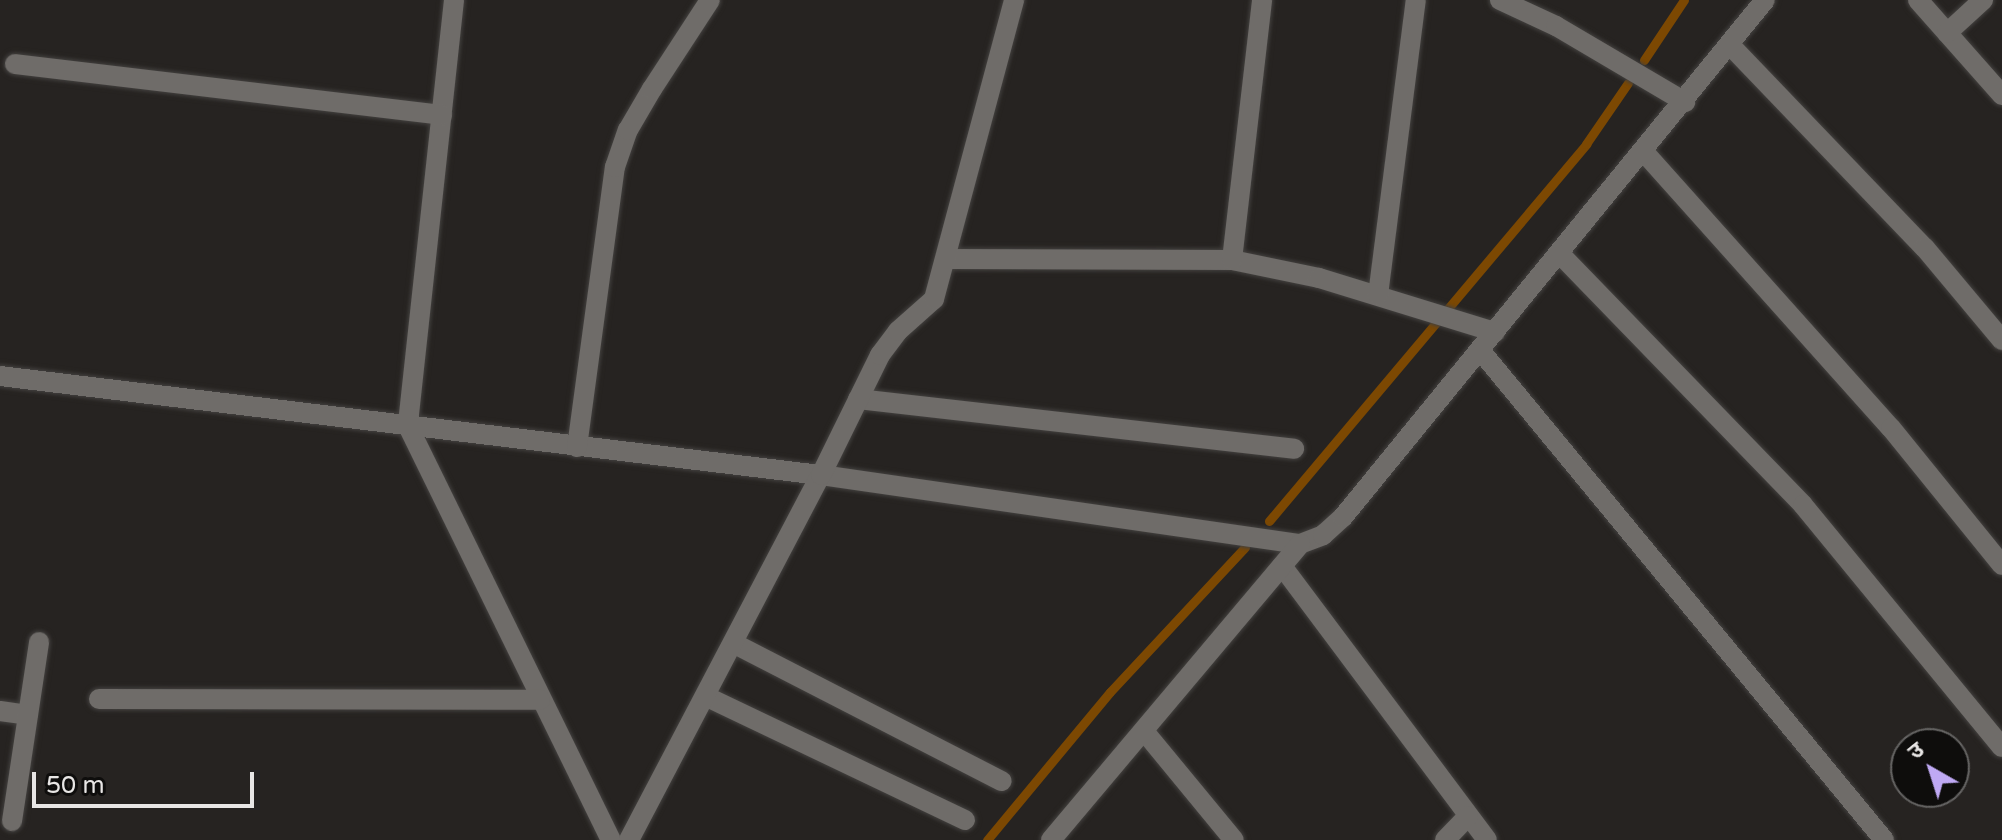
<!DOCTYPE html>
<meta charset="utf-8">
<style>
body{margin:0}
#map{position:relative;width:2002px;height:840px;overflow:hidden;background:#262321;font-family:"Varela Round","Noto Sans Devanagari",sans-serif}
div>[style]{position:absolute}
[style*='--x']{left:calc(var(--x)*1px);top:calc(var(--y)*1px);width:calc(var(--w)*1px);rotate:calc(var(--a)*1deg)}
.stream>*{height:9px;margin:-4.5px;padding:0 4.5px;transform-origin:4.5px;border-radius:4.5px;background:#7c4802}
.roads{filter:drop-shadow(0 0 2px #43413f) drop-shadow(0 0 2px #43413f)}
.street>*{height:20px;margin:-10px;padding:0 10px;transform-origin:10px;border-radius:10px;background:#6f6c69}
span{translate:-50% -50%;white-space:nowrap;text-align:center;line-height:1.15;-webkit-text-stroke:8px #0e0d0c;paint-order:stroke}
.north{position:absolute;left:1890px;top:728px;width:80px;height:80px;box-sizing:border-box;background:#0e0d0c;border:2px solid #656463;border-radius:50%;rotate:321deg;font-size:22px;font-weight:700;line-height:32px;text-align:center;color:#e8e6e5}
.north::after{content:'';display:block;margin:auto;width:28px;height:36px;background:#bfa9f4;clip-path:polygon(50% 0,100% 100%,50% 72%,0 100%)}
.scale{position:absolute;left:32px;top:772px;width:222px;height:36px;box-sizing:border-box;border:4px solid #e8e6e5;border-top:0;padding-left:10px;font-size:24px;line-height:28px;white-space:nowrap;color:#e8e6e5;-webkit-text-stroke:6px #0e0d0c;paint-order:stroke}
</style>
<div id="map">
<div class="stream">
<div style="--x:1644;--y:60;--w:72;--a:-56.3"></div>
<div style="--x:1269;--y:521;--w:493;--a:-49.9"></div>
<div style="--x:1586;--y:144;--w:74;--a:-55.5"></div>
<div style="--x:987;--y:840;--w:192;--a:-50.3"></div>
<div style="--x:1110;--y:692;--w:198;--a:-47"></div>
</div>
<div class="roads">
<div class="street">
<div style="--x:454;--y:0;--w:428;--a:96.2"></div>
<div style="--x:408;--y:426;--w:461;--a:63.9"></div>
<div style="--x:1500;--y:0;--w:62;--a:24.9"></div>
<div style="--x:1556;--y:26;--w:150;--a:30.5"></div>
<div style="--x:1918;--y:0;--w:127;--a:48.5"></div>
<div style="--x:1947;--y:33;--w:49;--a:-42.5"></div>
<div style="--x:1730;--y:45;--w:281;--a:46.2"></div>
<div style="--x:1925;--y:248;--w:120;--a:50.1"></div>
<div style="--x:15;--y:64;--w:430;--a:6.8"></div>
<div style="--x:1644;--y:152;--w:370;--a:48.2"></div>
<div style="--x:1891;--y:428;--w:176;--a:51"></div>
<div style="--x:1560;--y:254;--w:349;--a:45.9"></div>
<div style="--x:1803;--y:505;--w:313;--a:50.6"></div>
<div style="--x:947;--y:259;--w:285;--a:0.2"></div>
<div style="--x:1232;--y:260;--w:89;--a:11.7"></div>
<div style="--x:1319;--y:278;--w:184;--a:17.1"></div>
<div style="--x:1232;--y:260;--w:262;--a:-83.4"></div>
<div style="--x:1378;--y:295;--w:297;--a:-82.7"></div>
<div style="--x:1480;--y:350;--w:635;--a:50.49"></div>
<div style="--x:0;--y:376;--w:827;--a:6.88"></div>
<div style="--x:821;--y:475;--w:484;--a:8.2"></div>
<div style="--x:1300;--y:544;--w:25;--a:-21"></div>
<div style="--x:1323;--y:535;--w:27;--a:-42"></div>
<div style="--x:1343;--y:517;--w:667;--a:-50.78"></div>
<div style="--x:858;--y:399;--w:439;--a:6.5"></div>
<div style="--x:577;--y:447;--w:283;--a:-82.3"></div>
<div style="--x:615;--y:167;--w:39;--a:-71"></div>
<div style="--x:628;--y:130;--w:48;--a:-59.7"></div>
<div style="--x:652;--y:89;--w:106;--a:-56.9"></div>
<div style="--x:1282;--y:566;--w:342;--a:53.2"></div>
<div style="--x:733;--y:643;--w:302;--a:27.2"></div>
<div style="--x:705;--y:696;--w:288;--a:25.5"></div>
<div style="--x:99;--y:699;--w:441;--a:0.1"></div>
<div style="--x:0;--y:711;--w:28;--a:8"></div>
<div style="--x:1144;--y:731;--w:141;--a:50.5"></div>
<div style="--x:12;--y:821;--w:181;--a:-81.4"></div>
<div style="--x:629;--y:840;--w:412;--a:-62.3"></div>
<div style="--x:821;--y:475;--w:134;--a:-63.8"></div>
<div style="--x:880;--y:355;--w:30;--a:-53"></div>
<div style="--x:898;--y:331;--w:48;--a:-41.6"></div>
<div style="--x:934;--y:299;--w:310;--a:-75"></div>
<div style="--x:1051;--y:840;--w:387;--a:-49.9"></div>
<div style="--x:1445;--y:840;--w:33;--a:-46"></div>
</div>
</div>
<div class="north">उ</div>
<div class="scale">50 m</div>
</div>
